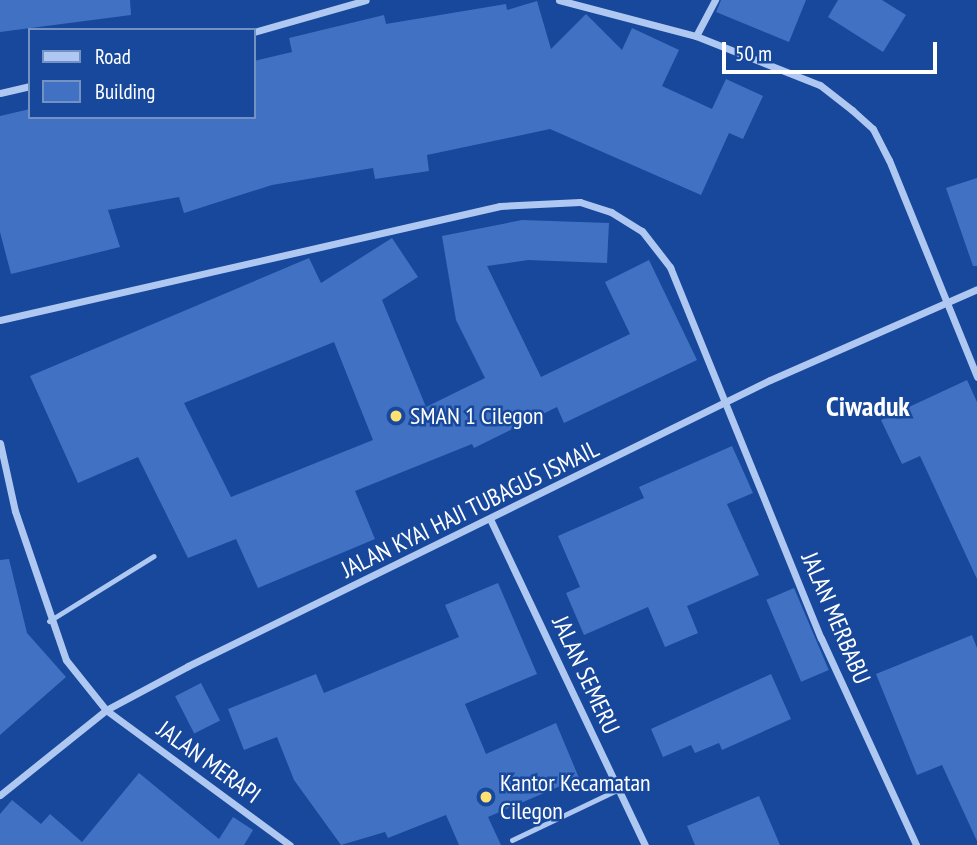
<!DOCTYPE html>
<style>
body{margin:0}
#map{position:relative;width:977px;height:845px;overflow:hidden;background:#18489c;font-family:"PT Sans Narrow",sans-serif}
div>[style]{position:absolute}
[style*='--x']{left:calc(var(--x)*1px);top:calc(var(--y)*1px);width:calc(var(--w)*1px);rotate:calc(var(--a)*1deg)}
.building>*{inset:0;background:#4171c2;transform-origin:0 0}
.service>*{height:5px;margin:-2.5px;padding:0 2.5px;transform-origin:2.5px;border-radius:2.5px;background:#afc8f2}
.minor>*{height:7px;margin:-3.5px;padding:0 3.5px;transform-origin:3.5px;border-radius:3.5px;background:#afc8f2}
.dots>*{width:19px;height:19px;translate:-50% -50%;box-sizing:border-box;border:4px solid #18489c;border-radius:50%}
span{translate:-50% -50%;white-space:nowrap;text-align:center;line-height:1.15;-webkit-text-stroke:5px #18489c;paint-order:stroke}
.poi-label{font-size:24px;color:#fff}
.left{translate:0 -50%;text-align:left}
.street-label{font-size:24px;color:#fff}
.quarter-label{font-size:28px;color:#fff;font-weight:700}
.legend{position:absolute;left:28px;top:28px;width:228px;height:91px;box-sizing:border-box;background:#18489c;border:2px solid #7491c4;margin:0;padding:9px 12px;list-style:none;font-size:21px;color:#fff}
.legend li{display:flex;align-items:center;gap:14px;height:35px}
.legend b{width:35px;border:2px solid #7491c4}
.scale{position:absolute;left:722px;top:42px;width:215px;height:32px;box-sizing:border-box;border:4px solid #fff;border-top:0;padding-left:9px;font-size:21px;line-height:24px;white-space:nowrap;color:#fff;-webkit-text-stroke:5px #18489c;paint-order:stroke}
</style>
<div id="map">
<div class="building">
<div style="clip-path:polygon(0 0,130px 0,131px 15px,0 32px)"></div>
<div style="clip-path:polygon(721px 0,806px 0,789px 42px,716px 12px)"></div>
<div style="clip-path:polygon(838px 0,882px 0,906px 15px,883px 52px,828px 17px)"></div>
<div style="clip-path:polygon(537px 1px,551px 49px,586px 14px,622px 50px,632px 28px,679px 50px,662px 86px,712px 109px,726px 79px,763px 96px,743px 139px,729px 133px,701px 195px,550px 129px,427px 155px,429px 171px,375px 179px,373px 168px,272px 185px,184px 213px,179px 197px,108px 210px,120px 247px,11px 274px,0 232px,0 116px,30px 109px,30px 117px,254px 117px,254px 61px,292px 52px,289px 38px,384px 15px,386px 24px,506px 4px,507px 10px)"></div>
<div style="clip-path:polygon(977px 178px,977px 266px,973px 266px,946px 188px)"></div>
<div style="clip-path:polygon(evenodd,522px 220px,609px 223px,607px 263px,528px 260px,487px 266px,541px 377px,630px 334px,605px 282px,649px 260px,697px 360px,564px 423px,557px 407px,474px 448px,472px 444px,355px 491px,375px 539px,258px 588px,236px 539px,188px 558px,138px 457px,78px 483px,30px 376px,309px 258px,321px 283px,392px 238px,418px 277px,382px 300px,426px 407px,485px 378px,456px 320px,442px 236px,522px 220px,334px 342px,373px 440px,231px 497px,184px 403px,334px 342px)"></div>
<div style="clip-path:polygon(967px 380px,977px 402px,977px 579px,920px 456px,902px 464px,881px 420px)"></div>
<div style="clip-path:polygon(732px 446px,753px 493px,727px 504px,759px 575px,687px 606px,698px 633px,665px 647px,648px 607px,584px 635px,566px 593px,580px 587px,558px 536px,644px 498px,639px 487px)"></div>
<div style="clip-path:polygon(9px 559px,27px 633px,66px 677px,0 735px,0 560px)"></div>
<div style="clip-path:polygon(498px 583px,537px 674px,465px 704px,486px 754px,556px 723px,579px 778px,488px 817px,501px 845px,459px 845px,446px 815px,388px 838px,385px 832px,341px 845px,294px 780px,277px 737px,244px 750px,228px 709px,316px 674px,324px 693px,459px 637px,445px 605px)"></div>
<div style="left:794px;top:588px;width:89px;height:30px;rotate:67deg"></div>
<div style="clip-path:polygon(972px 635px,977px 648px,977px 841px,942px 765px,917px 775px,876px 674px)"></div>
<div style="clip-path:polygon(771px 674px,791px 719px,722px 750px,719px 743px,695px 753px,691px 745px,663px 757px,651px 729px)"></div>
<div style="left:201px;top:683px;width:42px;height:29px;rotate:63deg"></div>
<div style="clip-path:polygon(139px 773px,219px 839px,233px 817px,253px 830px,244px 845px,0 845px,0 814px,12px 800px,41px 824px,50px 814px,82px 842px)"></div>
<div style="clip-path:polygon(759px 796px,780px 845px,695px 845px,687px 826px)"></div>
</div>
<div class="service">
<div style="--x:49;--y:621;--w:123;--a:-31.8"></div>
<div style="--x:512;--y:840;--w:119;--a:-25.5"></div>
</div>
<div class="minor">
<div style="--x:559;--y:0;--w:142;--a:14.7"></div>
<div style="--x:696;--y:36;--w:133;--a:21.6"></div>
<div style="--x:820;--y:85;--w:41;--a:38"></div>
<div style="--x:852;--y:110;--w:28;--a:42"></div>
<div style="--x:873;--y:129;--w:35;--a:63"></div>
<div style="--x:889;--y:160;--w:234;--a:67.9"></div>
<div style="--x:254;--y:32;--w:116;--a:-15.9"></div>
<div style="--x:696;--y:36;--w:41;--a:-62.2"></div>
<div style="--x:0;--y:93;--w:31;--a:-13"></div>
<div style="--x:0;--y:320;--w:513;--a:-12.84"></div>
<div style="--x:500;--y:206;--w:80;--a:-2.9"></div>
<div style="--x:580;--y:202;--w:33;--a:18"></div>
<div style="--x:611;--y:212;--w:36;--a:32"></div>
<div style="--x:642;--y:231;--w:46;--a:52.1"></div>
<div style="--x:670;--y:267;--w:401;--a:67.9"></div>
<div style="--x:821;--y:638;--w:228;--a:65.3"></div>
<div style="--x:0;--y:443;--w:70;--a:77.6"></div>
<div style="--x:15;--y:511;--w:157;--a:71.1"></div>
<div style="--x:66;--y:660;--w:64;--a:51.3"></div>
<div style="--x:106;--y:710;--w:228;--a:36.3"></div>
<div style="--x:491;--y:521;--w:359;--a:64.6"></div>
<div style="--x:0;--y:795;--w:136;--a:-38.7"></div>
<div style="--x:106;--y:710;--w:93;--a:-28.2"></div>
<div style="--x:188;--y:666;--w:648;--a:-26.17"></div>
<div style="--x:770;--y:380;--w:226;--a:-23.7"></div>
</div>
<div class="dots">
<div style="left:396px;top:416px;background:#ffe070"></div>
<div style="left:486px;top:797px;background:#ffe070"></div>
</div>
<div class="poi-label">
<span class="left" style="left:410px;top:416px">SMAN 1 Cilegon</span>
<span class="left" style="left:500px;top:797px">Kantor Kecamatan<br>Cilegon</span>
</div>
<div class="street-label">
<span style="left:470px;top:509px;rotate:-26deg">JALAN KYAI HAJI TUBAGUS ISMAIL</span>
<span style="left:836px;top:618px;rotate:67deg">JALAN MERBABU</span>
<span style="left:586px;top:675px;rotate:65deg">JALAN SEMERU</span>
<span style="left:209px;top:762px;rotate:36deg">JALAN MERAPI</span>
</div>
<div class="quarter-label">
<span style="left:868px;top:406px">Ciwaduk</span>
</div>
<ul class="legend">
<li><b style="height:9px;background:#afc8f2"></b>Road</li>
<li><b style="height:19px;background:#4171c2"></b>Building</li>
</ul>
<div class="scale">50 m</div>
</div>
